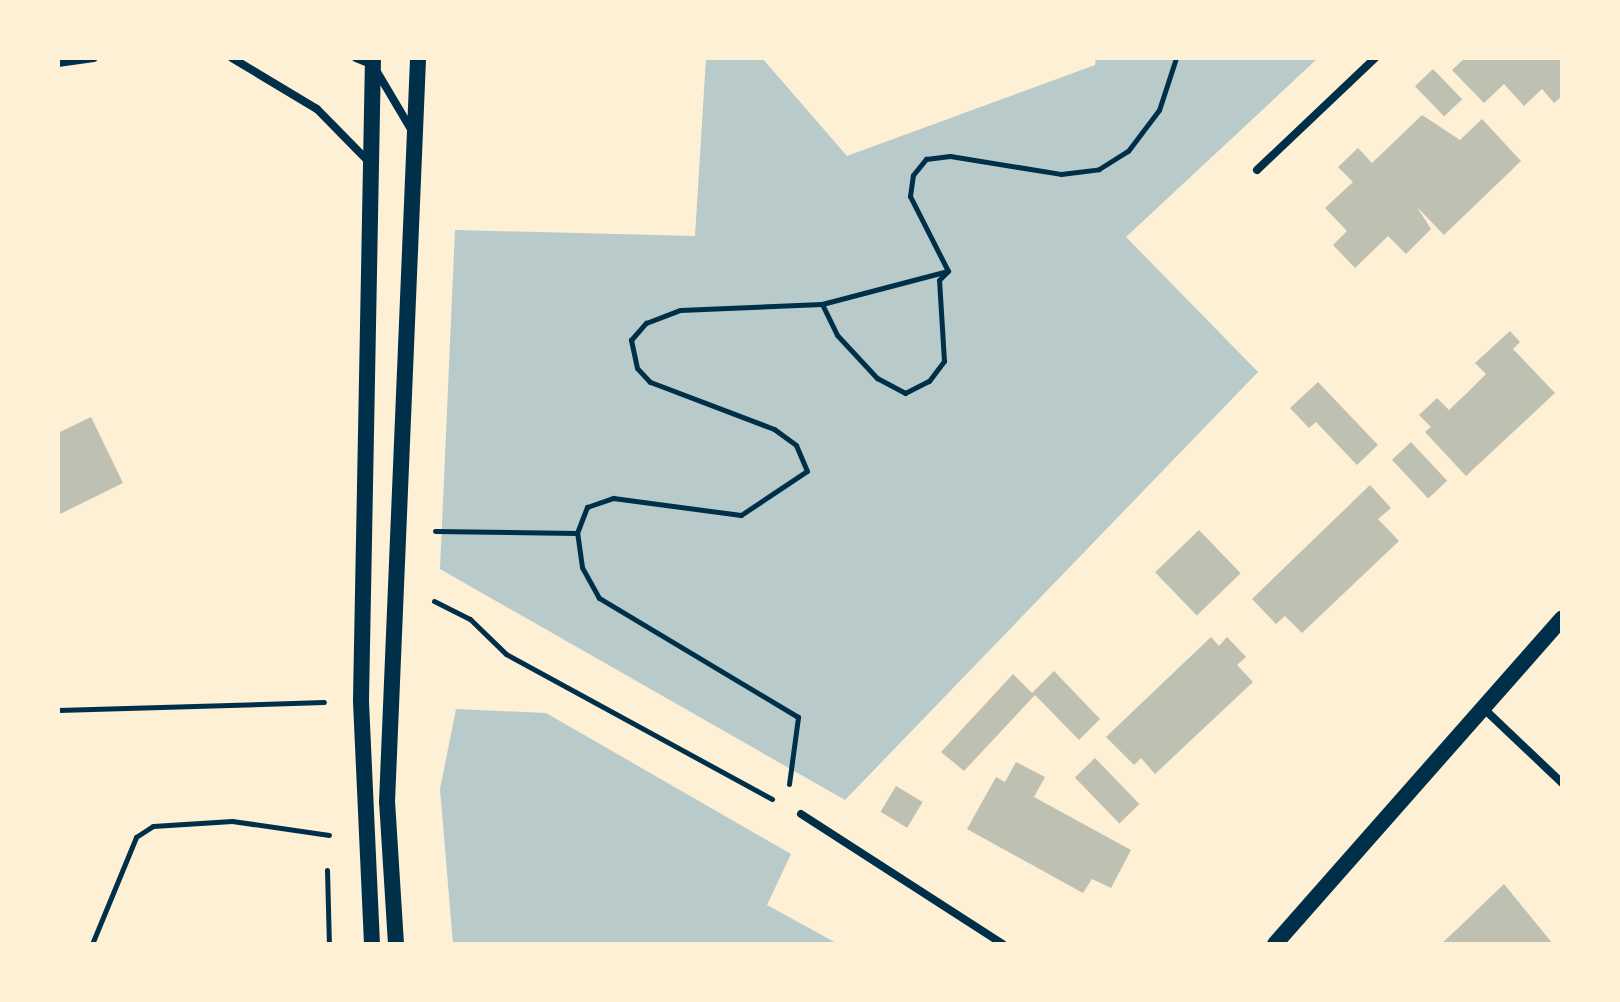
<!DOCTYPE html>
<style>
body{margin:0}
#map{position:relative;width:1620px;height:1002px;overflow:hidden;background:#fdf0d5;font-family:"DM Sans",sans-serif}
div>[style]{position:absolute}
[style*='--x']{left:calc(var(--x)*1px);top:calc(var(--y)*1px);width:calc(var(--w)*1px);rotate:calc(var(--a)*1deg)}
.green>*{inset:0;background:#b9caca}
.building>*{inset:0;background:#bec0b2;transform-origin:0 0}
.path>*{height:5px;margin:-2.5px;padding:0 2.5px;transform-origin:2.5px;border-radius:2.5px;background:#003049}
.minor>*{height:8px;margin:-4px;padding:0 4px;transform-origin:4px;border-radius:4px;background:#003049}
.secondary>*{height:16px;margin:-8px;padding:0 8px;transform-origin:8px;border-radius:8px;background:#003049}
span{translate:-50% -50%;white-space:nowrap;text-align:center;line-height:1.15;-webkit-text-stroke:8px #fdf0d5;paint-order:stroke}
.frame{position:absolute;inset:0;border:60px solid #fdf0d5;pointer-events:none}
</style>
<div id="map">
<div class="green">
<div style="clip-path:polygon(706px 58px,762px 58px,847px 156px,1095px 65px,1096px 58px,1318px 58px,1126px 237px,1258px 372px,845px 800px,440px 569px,455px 230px,695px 236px)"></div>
<div style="clip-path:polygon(456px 709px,546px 713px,791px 854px,767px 905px,838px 944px,453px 944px,440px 789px)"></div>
</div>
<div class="building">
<div style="clip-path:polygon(1465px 58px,1562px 58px,1562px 96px,1554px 103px,1542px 89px,1524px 106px,1504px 84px,1484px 103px,1452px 70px)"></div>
<div style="left:1433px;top:69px;width:42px;height:25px;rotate:46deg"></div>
<div style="clip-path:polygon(1422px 115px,1460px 140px,1482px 119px,1521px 161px,1444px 235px,1417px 207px,1431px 229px,1406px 254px,1388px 236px,1355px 268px,1333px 245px,1347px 231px,1325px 208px,1353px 182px,1338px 167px,1358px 148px,1372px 163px)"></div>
<div style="clip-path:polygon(1510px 331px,1520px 342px,1513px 349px,1555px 393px,1466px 476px,1425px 432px,1431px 427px,1419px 415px,1437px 398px,1449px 410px,1469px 391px,1486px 374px,1475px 363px)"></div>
<div style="clip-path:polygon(1318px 382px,1378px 445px,1357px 465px,1316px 422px,1309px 428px,1290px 408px)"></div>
<div style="clip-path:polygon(91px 417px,123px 483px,58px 515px,58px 433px)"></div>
<div style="left:1411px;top:442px;width:53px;height:26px;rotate:47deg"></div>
<div style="clip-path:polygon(1370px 485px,1391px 508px,1378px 519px,1399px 541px,1302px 633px,1285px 616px,1276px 624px,1252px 599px)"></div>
<div style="left:1199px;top:530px;width:60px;height:61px;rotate:46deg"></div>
<div style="clip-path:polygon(1211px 637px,1219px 646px,1227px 637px,1246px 657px,1237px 665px,1253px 682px,1155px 774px,1141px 758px,1134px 765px,1106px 737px)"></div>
<div style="clip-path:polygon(1054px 671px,1100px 719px,1079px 740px,1035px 695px,964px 771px,941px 752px,1013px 674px,1032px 693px)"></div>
<div style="left:1095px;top:758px;width:64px;height:28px;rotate:46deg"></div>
<div style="clip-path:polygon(1016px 762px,1045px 777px,1034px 797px,1131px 850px,1111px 888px,1092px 879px,1083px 893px,967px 829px,996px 777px,1005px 782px)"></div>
<div style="left:896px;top:786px;width:31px;height:30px;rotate:31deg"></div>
<div style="clip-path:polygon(1504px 884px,1553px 944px,1441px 944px,1454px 932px)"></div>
</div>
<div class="path">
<div style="--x:822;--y:304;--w:34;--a:64"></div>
<div style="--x:837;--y:335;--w:59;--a:47.1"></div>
<div style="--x:877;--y:378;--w:32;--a:28"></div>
<div style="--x:905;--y:393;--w:27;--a:-27"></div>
<div style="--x:929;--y:381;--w:25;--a:-53"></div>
<div style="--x:944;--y:361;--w:81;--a:-93.5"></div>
<div style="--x:939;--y:280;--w:13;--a:-45"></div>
<div style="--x:948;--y:271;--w:84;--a:-116.9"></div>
<div style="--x:910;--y:196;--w:21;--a:-82"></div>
<div style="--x:913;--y:175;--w:21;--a:-51"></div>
<div style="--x:926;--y:159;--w:24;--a:-7"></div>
<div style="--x:950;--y:156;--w:112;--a:9.2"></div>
<div style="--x:1061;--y:174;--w:38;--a:-7"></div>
<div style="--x:1099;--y:169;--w:34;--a:-32"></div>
<div style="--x:1128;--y:151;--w:51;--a:-52.9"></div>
<div style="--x:1159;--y:110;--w:55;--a:-71.9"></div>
<div style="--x:435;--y:531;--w:142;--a:0.8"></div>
<div style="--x:434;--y:601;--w:40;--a:26.6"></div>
<div style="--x:470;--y:619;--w:50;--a:44.2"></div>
<div style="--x:506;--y:654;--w:303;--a:28.6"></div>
<div style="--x:58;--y:710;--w:266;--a:-1.7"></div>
<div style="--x:789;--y:784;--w:68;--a:-82.3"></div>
<div style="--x:798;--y:717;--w:232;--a:-149.1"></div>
<div style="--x:599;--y:598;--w:35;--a:-119"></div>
<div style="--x:582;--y:567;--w:34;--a:-98"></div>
<div style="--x:577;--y:533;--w:28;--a:-69"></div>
<div style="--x:587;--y:507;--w:28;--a:-19"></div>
<div style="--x:613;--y:498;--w:129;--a:7.6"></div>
<div style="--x:741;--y:515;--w:79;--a:-33.7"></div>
<div style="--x:807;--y:471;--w:28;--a:-113"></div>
<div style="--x:796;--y:445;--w:27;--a:-144"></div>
<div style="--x:774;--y:429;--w:133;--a:-159.2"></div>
<div style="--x:650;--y:382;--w:19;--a:-133"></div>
<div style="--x:637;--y:368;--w:29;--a:-102"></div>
<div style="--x:631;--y:340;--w:23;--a:-49"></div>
<div style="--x:646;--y:323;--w:36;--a:-21"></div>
<div style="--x:680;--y:310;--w:142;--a:-2.4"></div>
<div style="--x:822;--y:304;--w:130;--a:-14.7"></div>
<div style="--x:327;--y:870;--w:74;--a:88.5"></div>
<div style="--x:92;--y:944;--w:116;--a:-67.6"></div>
<div style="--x:136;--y:837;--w:20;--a:-33"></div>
<div style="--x:153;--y:826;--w:79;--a:-3.6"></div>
<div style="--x:232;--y:821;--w:98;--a:8.2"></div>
</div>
<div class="minor">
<div style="--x:232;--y:58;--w:99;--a:31"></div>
<div style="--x:317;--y:109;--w:76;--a:45.5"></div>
<div style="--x:356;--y:58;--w:18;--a:22"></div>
<div style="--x:373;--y:65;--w:77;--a:59.4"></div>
<div style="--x:58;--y:63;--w:36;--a:-8"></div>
<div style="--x:1257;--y:170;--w:163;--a:-43.5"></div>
<div style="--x:1481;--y:706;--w:112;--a:43.5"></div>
<div style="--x:801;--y:814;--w:240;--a:32.8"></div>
</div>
<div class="secondary">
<div style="--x:372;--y:944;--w:244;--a:-92.6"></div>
<div style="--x:361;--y:700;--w:642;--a:-88.93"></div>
<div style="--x:396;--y:944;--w:142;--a:-93.6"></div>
<div style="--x:387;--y:802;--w:745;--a:-87.61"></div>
<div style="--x:1275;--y:944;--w:434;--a:-48.6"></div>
</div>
<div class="frame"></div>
</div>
